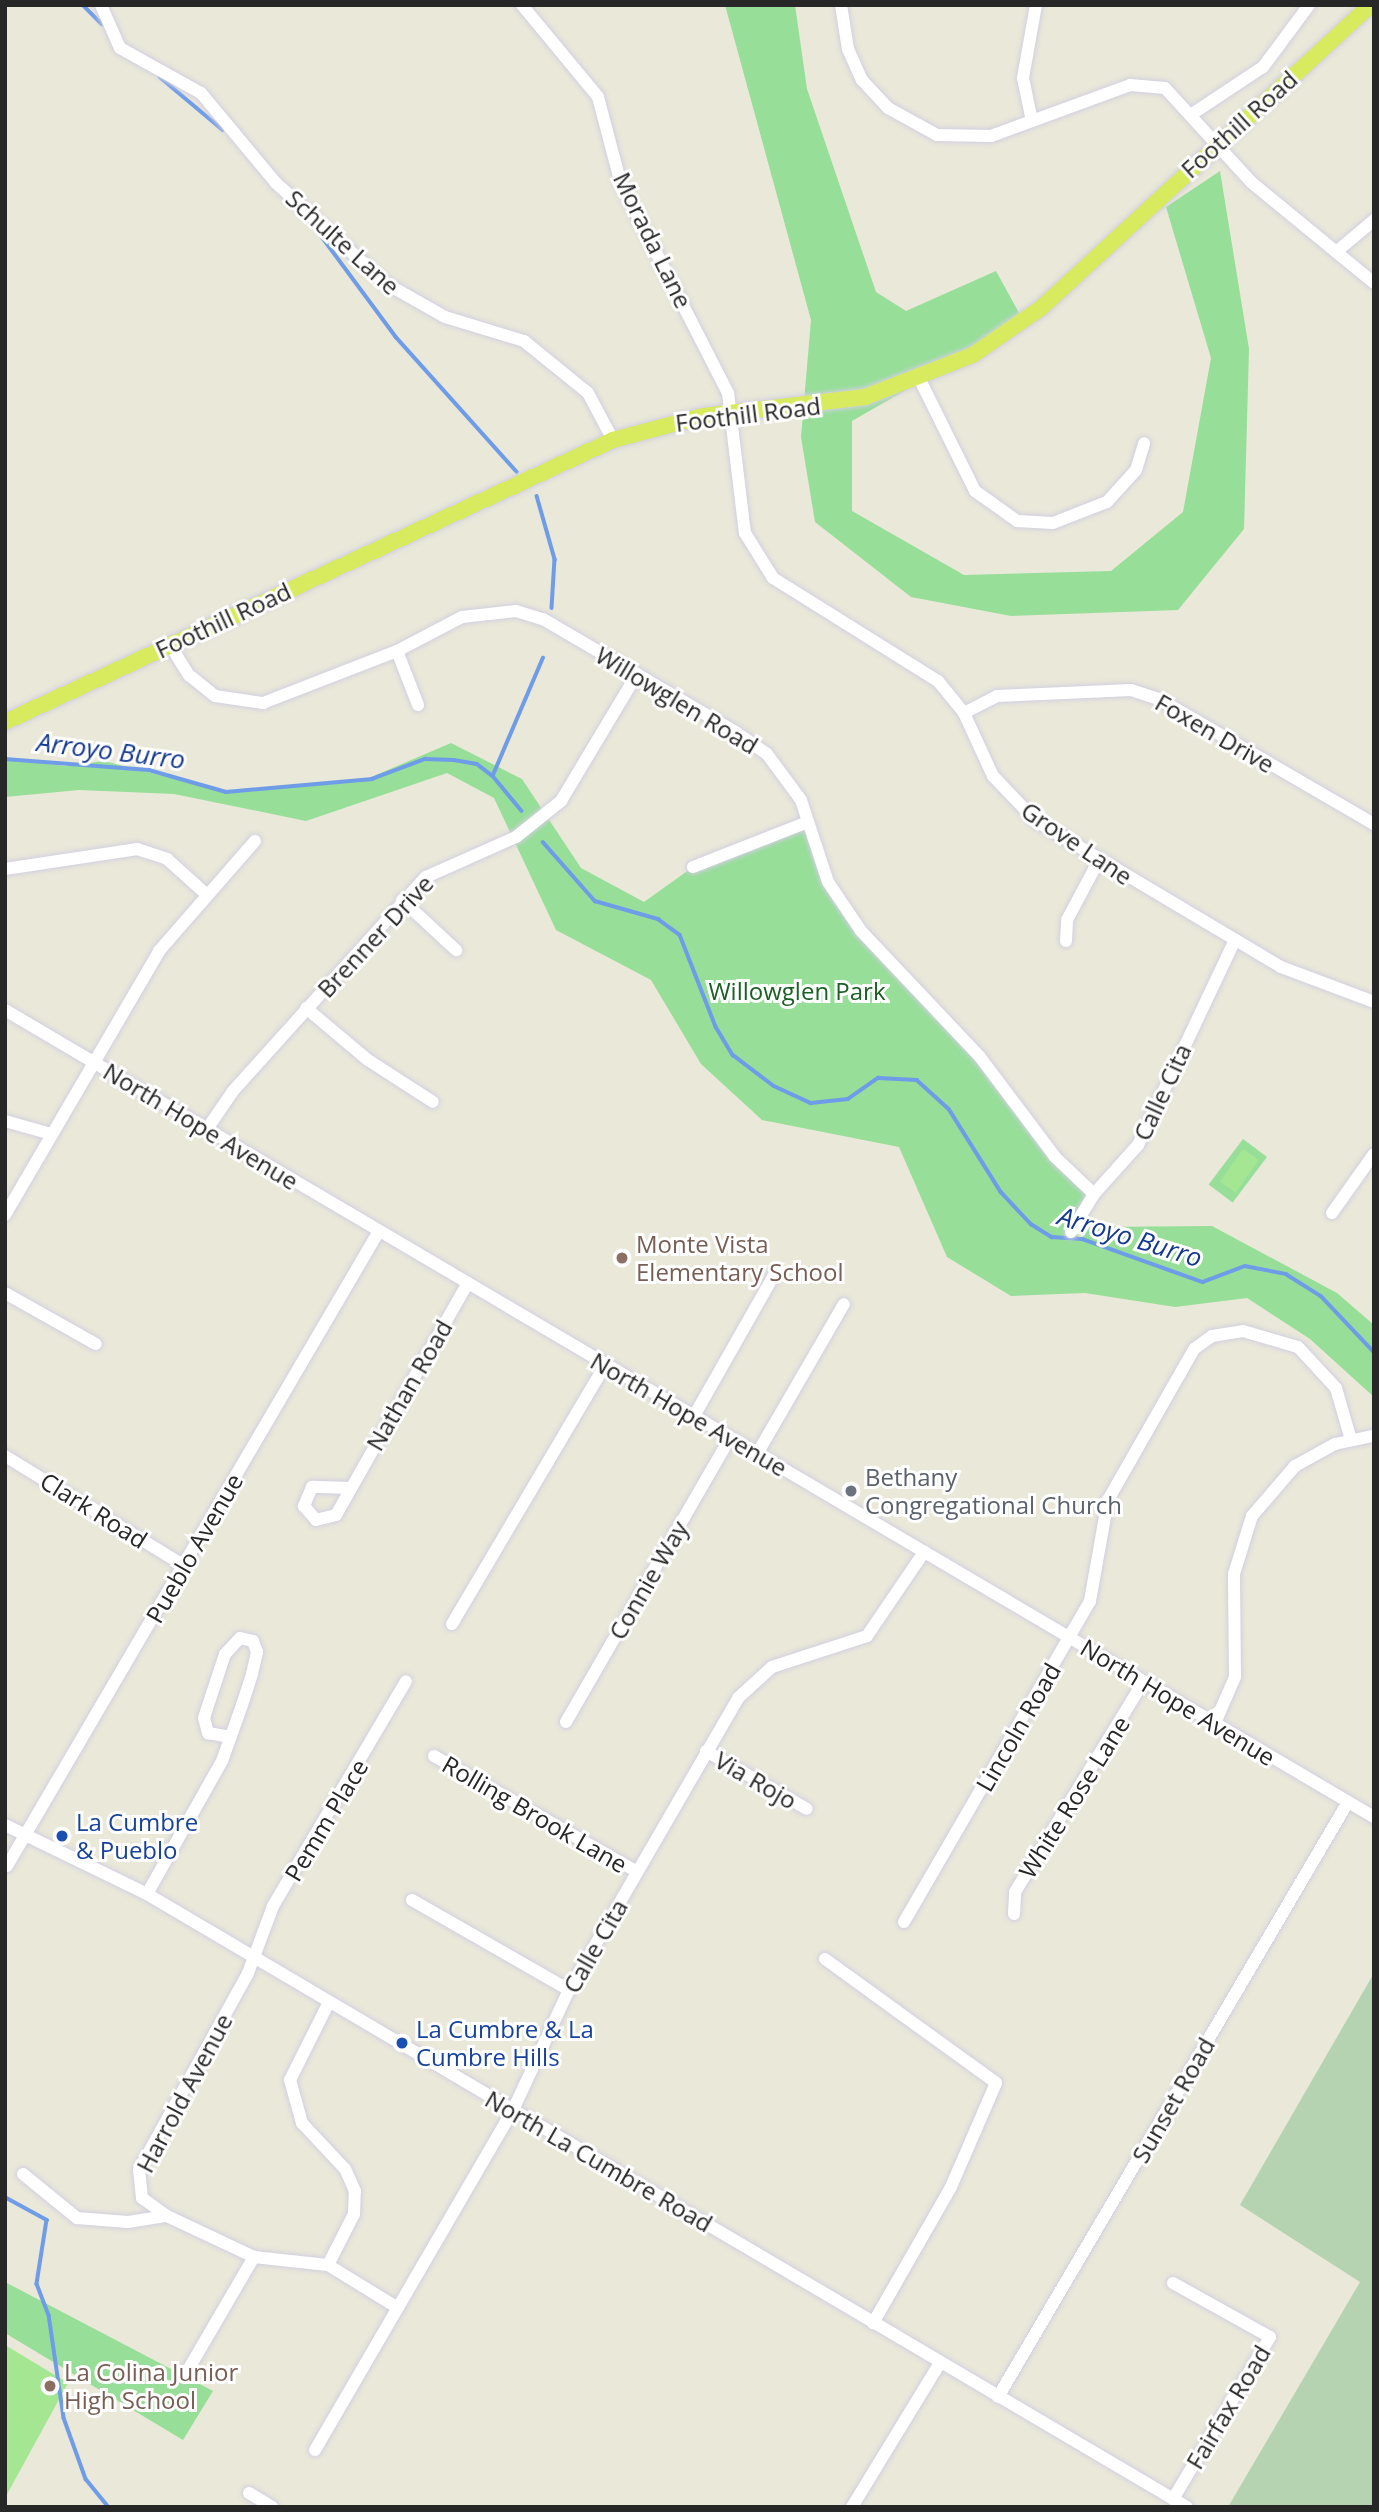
<!DOCTYPE html>
<style>
body{margin:0}
#map{position:relative;width:1379px;height:2512px;overflow:hidden;background:#e9e8d9;font-family:"Open Sans",sans-serif}
div>[style]{position:absolute}
[style*='--x']{left:calc(var(--x)*1px);top:calc(var(--y)*1px);width:calc(var(--w)*1px);rotate:calc(var(--a)*1deg)}
.green>*{inset:0;background:#97de99;transform-origin:0 0}
.cemetery>*{inset:0;background:#b5d3b1}
.pitch>*{inset:0;background:#a5e693;transform-origin:0 0}
.stream>*{height:3.5px;margin:-1.75px;padding:0 1.75px;transform-origin:1.75px;border-radius:1.75px;background:#6f9ce8}
.roads{filter:drop-shadow(0 0 2px #d2cfe0) drop-shadow(0 0 2px #d2cfe0)}
.minor>*{height:12px;margin:-6px;padding:0 6px;transform-origin:6px;border-radius:6px;background:#fff}
.major>*{height:16px;margin:-8px;padding:0 8px;transform-origin:8px;border-radius:8px;background:#d8ea5e}
.dots>*{width:19px;height:19px;translate:-50% -50%;box-sizing:border-box;border:4px solid #fff;border-radius:50%}
span{translate:-50% -50%;white-space:nowrap;text-align:center;line-height:1.15;-webkit-text-stroke:6px #fff;paint-order:stroke}
.street-label{font-size:24px;color:#272727}
.park-label{font-size:24px;color:#1c6026}
.education-label{font-size:24px;color:#785e54}
.left{translate:0 -50%;text-align:left}
.worship-label{font-size:24px;color:#5b616d}
.transit-label{font-size:24px;color:#164399}
.water-label{font-size:26px;color:#133890;font-style:italic}
.frame{position:absolute;inset:0;border:7px solid #272727;pointer-events:none}
</style>
<div id="map">
<div class="green">
<div style="clip-path:polygon(725px 5px,795px 5px,807px 89px,876px 292px,906px 311px,996px 271px,1024px 322px,852px 421px,852px 511px,964px 575px,1111px 571px,1183px 512px,1211px 358px,1166px 207px,1220px 171px,1249px 349px,1244px 529px,1178px 610px,1011px 616px,911px 597px,815px 522px,801px 437px,811px 320px)"></div>
<div style="clip-path:polygon(451px 743px,522px 779px,581px 868px,644px 902px,693px 867px,808px 822px,842px 905px,1094px 1194px,1071px 1232px,1082px 1238px,1090px 1227px,1212px 1226px,1337px 1293px,1374px 1325px,1374px 1397px,1310px 1339px,1247px 1298px,1175px 1307px,1085px 1293px,1011px 1296px,947px 1257px,899px 1147px,762px 1120px,701px 1064px,651px 980px,556px 930px,494px 798px,447px 773px,306px 821px,174px 794px,79px 790px,5px 797px,5px 759px,65px 766px,104px 761px,226px 792px,369px 778px)"></div>
<div style="left:1243px;top:1139px;width:30px;height:57px;rotate:37deg"></div>
<div style="clip-path:polygon(5px 2282px,213px 2391px,183px 2440px,5px 2333px)"></div>
</div>
<div class="cemetery">
<div style="clip-path:polygon(1374px 1973px,1374px 2507px,1228px 2507px,1360px 2282px,1240px 2205px)"></div>
</div>
<div class="pitch">
<div style="left:1243px;top:1149px;width:19px;height:40px;rotate:35deg"></div>
<div style="clip-path:polygon(5px 2345px,68px 2383px,5px 2498px)"></div>
</div>
<div class="stream">
<div style="--x:83;--y:5;--w:27;--a:45"></div>
<div style="--x:160;--y:77;--w:82;--a:40.1"></div>
<div style="--x:311;--y:222;--w:143;--a:53.5"></div>
<div style="--x:396;--y:337;--w:181;--a:48.1"></div>
<div style="--x:537;--y:496;--w:66;--a:74.1"></div>
<div style="--x:555;--y:559;--w:49;--a:93.5"></div>
<div style="--x:5;--y:759;--w:144;--a:4.4"></div>
<div style="--x:149;--y:770;--w:80;--a:15.9"></div>
<div style="--x:226;--y:792;--w:147;--a:-5.1"></div>
<div style="--x:372;--y:779;--w:57;--a:-20.7"></div>
<div style="--x:425;--y:759;--w:29;--a:2"></div>
<div style="--x:454;--y:760;--w:23;--a:10"></div>
<div style="--x:477;--y:764;--w:20;--a:37"></div>
<div style="--x:493;--y:776;--w:45;--a:50.4"></div>
<div style="--x:493;--y:775;--w:127;--a:-66.9"></div>
<div style="--x:543;--y:842;--w:79;--a:48.6"></div>
<div style="--x:595;--y:901;--w:66;--a:15.9"></div>
<div style="--x:658;--y:919;--w:27;--a:36"></div>
<div style="--x:680;--y:935;--w:99;--a:68.6"></div>
<div style="--x:716;--y:1027;--w:33;--a:59"></div>
<div style="--x:733;--y:1055;--w:51;--a:37.1"></div>
<div style="--x:774;--y:1086;--w:41;--a:24.7"></div>
<div style="--x:811;--y:1103;--w:37;--a:-6"></div>
<div style="--x:848;--y:1099;--w:37;--a:-35"></div>
<div style="--x:878;--y:1078;--w:39;--a:3"></div>
<div style="--x:917;--y:1080;--w:43;--a:42.2"></div>
<div style="--x:949;--y:1109;--w:98;--a:57.9"></div>
<div style="--x:1001;--y:1192;--w:44;--a:46.8"></div>
<div style="--x:1031;--y:1224;--w:25;--a:32"></div>
<div style="--x:1052;--y:1237;--w:30;--a:4"></div>
<div style="--x:1082;--y:1239;--w:128;--a:19.6"></div>
<div style="--x:1203;--y:1282;--w:45;--a:-20.9"></div>
<div style="--x:1245;--y:1266;--w:42;--a:11"></div>
<div style="--x:1286;--y:1274;--w:41;--a:32.2"></div>
<div style="--x:1321;--y:1296;--w:77;--a:46.6"></div>
<div style="--x:5;--y:2197;--w:48;--a:28.7"></div>
<div style="--x:47;--y:2220;--w:65;--a:98.9"></div>
<div style="--x:37;--y:2284;--w:33;--a:69"></div>
<div style="--x:49;--y:2315;--w:104;--a:81.7"></div>
<div style="--x:64;--y:2418;--w:65;--a:70.2"></div>
<div style="--x:86;--y:2479;--w:36;--a:51"></div>
</div>
<div class="roads">
<div class="minor">
<div style="--x:101;--y:5;--w:47;--a:66.2"></div>
<div style="--x:120;--y:48;--w:93;--a:29.1"></div>
<div style="--x:201;--y:93;--w:117;--a:50.2"></div>
<div style="--x:276;--y:183;--w:148;--a:42.5"></div>
<div style="--x:385;--y:283;--w:69;--a:29.5"></div>
<div style="--x:445;--y:317;--w:83;--a:16.9"></div>
<div style="--x:524;--y:341;--w:82;--a:39.1"></div>
<div style="--x:588;--y:393;--w:53;--a:62"></div>
<div style="--x:522;--y:5;--w:119;--a:50.4"></div>
<div style="--x:598;--y:97;--w:90;--a:75.2"></div>
<div style="--x:621;--y:184;--w:235;--a:62.9"></div>
<div style="--x:728;--y:393;--w:141;--a:83.1"></div>
<div style="--x:745;--y:533;--w:53;--a:58.1"></div>
<div style="--x:773;--y:578;--w:195;--a:32"></div>
<div style="--x:938;--y:681;--w:41;--a:50.9"></div>
<div style="--x:964;--y:713;--w:69;--a:65.3"></div>
<div style="--x:993;--y:776;--w:62;--a:46.3"></div>
<div style="--x:1036;--y:821;--w:285;--a:30.8"></div>
<div style="--x:1281;--y:967;--w:99;--a:20.6"></div>
<div style="--x:841;--y:5;--w:45;--a:81"></div>
<div style="--x:848;--y:49;--w:34;--a:66"></div>
<div style="--x:862;--y:80;--w:38;--a:47"></div>
<div style="--x:888;--y:108;--w:56;--a:28.9"></div>
<div style="--x:937;--y:135;--w:54;--a:1.1"></div>
<div style="--x:991;--y:136;--w:148;--a:-20.1"></div>
<div style="--x:1130;--y:85;--w:35;--a:5"></div>
<div style="--x:1165;--y:88;--w:127;--a:47.5"></div>
<div style="--x:1251;--y:182;--w:159;--a:39.4"></div>
<div style="--x:1192;--y:114;--w:85;--a:-33.5"></div>
<div style="--x:1263;--y:67;--w:77;--a:-53.4"></div>
<div style="--x:1032;--y:121;--w:44;--a:-101.8"></div>
<div style="--x:1023;--y:78;--w:74;--a:-79.9"></div>
<div style="--x:1336;--y:252;--w:50;--a:-40.1"></div>
<div style="--x:920;--y:380;--w:124;--a:63.6"></div>
<div style="--x:975;--y:491;--w:52;--a:35.5"></div>
<div style="--x:1017;--y:521;--w:36;--a:3"></div>
<div style="--x:1053;--y:523;--w:58;--a:-21.3"></div>
<div style="--x:1107;--y:502;--w:43;--a:-47.8"></div>
<div style="--x:1136;--y:470;--w:28;--a:-73"></div>
<div style="--x:170;--y:645;--w:36;--a:58"></div>
<div style="--x:189;--y:675;--w:33;--a:39"></div>
<div style="--x:215;--y:696;--w:49;--a:8.3"></div>
<div style="--x:263;--y:703;--w:144;--a:-21.2"></div>
<div style="--x:397;--y:651;--w:73;--a:-27.6"></div>
<div style="--x:462;--y:617;--w:54;--a:-6.3"></div>
<div style="--x:516;--y:611;--w:28;--a:17"></div>
<div style="--x:543;--y:619;--w:225;--a:30.4"></div>
<div style="--x:737;--y:733;--w:37;--a:35"></div>
<div style="--x:767;--y:754;--w:57;--a:53.5"></div>
<div style="--x:801;--y:800;--w:86;--a:71.8"></div>
<div style="--x:828;--y:882;--w:59;--a:56"></div>
<div style="--x:861;--y:931;--w:173;--a:46.6"></div>
<div style="--x:980;--y:1057;--w:125;--a:53.1"></div>
<div style="--x:1055;--y:1157;--w:54;--a:43.5"></div>
<div style="--x:397;--y:651;--w:58;--a:68.7"></div>
<div style="--x:964;--y:713;--w:37;--a:-27"></div>
<div style="--x:997;--y:696;--w:134;--a:-2.6"></div>
<div style="--x:1131;--y:690;--w:29;--a:18"></div>
<div style="--x:1159;--y:699;--w:249;--a:30.2"></div>
<div style="--x:693;--y:867;--w:123;--a:-21.4"></div>
<div style="--x:5;--y:869;--w:134;--a:-8.6"></div>
<div style="--x:137;--y:849;--w:32;--a:18"></div>
<div style="--x:167;--y:859;--w:52;--a:41.9"></div>
<div style="--x:402;--y:900;--w:74;--a:42.8"></div>
<div style="--x:1066;--y:941;--w:21;--a:-87"></div>
<div style="--x:1067;--y:920;--w:68;--a:-61.9"></div>
<div style="--x:306;--y:1008;--w:81;--a:40"></div>
<div style="--x:368;--y:1060;--w:77;--a:32.9"></div>
<div style="--x:5;--y:1010;--w:1589;--a:30.52"></div>
<div style="--x:5;--y:1121;--w:48;--a:15.8"></div>
<div style="--x:207;--y:1129;--w:46;--a:-55.6"></div>
<div style="--x:233;--y:1091;--w:288;--a:-48"></div>
<div style="--x:426;--y:877;--w:98;--a:-24"></div>
<div style="--x:516;--y:837;--w:58;--a:-38.7"></div>
<div style="--x:561;--y:801;--w:148;--a:-59.1"></div>
<div style="--x:1332;--y:1213;--w:72;--a:-54.6"></div>
<div style="--x:5;--y:1215;--w:306;--a:-59.7"></div>
<div style="--x:159;--y:951;--w:146;--a:-48.9"></div>
<div style="--x:1071;--y:1232;--w:44;--a:-58.8"></div>
<div style="--x:1094;--y:1194;--w:66;--a:-48.1"></div>
<div style="--x:1138;--y:1145;--w:227;--a:-64.7"></div>
<div style="--x:5;--y:1293;--w:104;--a:29.3"></div>
<div style="--x:694;--y:1416;--w:162;--a:-60.4"></div>
<div style="--x:757;--y:1454;--w:173;--a:-59.9"></div>
<div style="--x:5;--y:1456;--w:209;--a:31.5"></div>
<div style="--x:350;--y:1488;--w:38;--a:-178"></div>
<div style="--x:312;--y:1487;--w:21;--a:113"></div>
<div style="--x:304;--y:1506;--w:18;--a:49"></div>
<div style="--x:316;--y:1520;--w:21;--a:-14"></div>
<div style="--x:336;--y:1515;--w:267;--a:-60.4"></div>
<div style="--x:452;--y:1624;--w:301;--a:-59.4"></div>
<div style="--x:566;--y:1722;--w:328;--a:-60"></div>
<div style="--x:1215;--y:1723;--w:50;--a:-66.5"></div>
<div style="--x:1235;--y:1677;--w:103;--a:-90.6"></div>
<div style="--x:1234;--y:1574;--w:61;--a:-72.8"></div>
<div style="--x:1252;--y:1516;--w:66;--a:-49.3"></div>
<div style="--x:1295;--y:1466;--w:46;--a:-28.8"></div>
<div style="--x:1335;--y:1444;--w:40;--a:-12"></div>
<div style="--x:706;--y:1751;--w:116;--a:29.9"></div>
<div style="--x:434;--y:1756;--w:234;--a:29.7"></div>
<div style="--x:5;--y:1825;--w:158;--a:25.9"></div>
<div style="--x:147;--y:1894;--w:1207;--a:30.52"></div>
<div style="--x:7;--y:1866;--w:736;--a:-59.64"></div>
<div style="--x:147;--y:1894;--w:153;--a:-60.6"></div>
<div style="--x:222;--y:1761;--w:59;--a:-70.3"></div>
<div style="--x:242;--y:1705;--w:33;--a:-72"></div>
<div style="--x:252;--y:1674;--w:23;--a:-77"></div>
<div style="--x:257;--y:1652;--w:12;--a:-110"></div>
<div style="--x:253;--y:1641;--w:13;--a:-167"></div>
<div style="--x:240;--y:1638;--w:22;--a:133"></div>
<div style="--x:225;--y:1654;--w:67;--a:108.2"></div>
<div style="--x:204;--y:1718;--w:16;--a:75"></div>
<div style="--x:208;--y:1733;--w:23;--a:10"></div>
<div style="--x:412;--y:1900;--w:181;--a:29.8"></div>
<div style="--x:1014;--y:1914;--w:22;--a:-87"></div>
<div style="--x:1015;--y:1892;--w:246;--a:-58.6"></div>
<div style="--x:904;--y:1922;--w:371;--a:-59.9"></div>
<div style="--x:1090;--y:1601;--w:103;--a:-79.9"></div>
<div style="--x:1108;--y:1500;--w:174;--a:-60.3"></div>
<div style="--x:1194;--y:1349;--w:22;--a:-36"></div>
<div style="--x:1212;--y:1336;--w:31;--a:-9"></div>
<div style="--x:1243;--y:1331;--w:57;--a:16.2"></div>
<div style="--x:1298;--y:1347;--w:56;--a:47.2"></div>
<div style="--x:1336;--y:1388;--w:54;--a:73.9"></div>
<div style="--x:825;--y:1959;--w:211;--a:35.9"></div>
<div style="--x:996;--y:2083;--w:113;--a:113.4"></div>
<div style="--x:951;--y:2187;--w:157;--a:119.8"></div>
<div style="--x:23;--y:2174;--w:70;--a:39.2"></div>
<div style="--x:77;--y:2218;--w:51;--a:4.5"></div>
<div style="--x:128;--y:2222;--w:39;--a:-9"></div>
<div style="--x:167;--y:2216;--w:96;--a:25.2"></div>
<div style="--x:254;--y:2257;--w:74;--a:6.2"></div>
<div style="--x:328;--y:2265;--w:82;--a:31.6"></div>
<div style="--x:167;--y:2216;--w:31;--a:-144"></div>
<div style="--x:142;--y:2198;--w:28;--a:-96"></div>
<div style="--x:139;--y:2170;--w:225;--a:-61"></div>
<div style="--x:248;--y:1973;--w:72;--a:-69.5"></div>
<div style="--x:273;--y:1906;--w:261;--a:-59.4"></div>
<div style="--x:328;--y:2265;--w:57;--a:-63"></div>
<div style="--x:354;--y:2214;--w:23;--a:-88"></div>
<div style="--x:355;--y:2191;--w:24;--a:-114"></div>
<div style="--x:345;--y:2169;--w:63;--a:-133.1"></div>
<div style="--x:302;--y:2123;--w:45;--a:-105.6"></div>
<div style="--x:290;--y:2080;--w:85;--a:-63.4"></div>
<div style="--x:1173;--y:2283;--w:111;--a:29.1"></div>
<div style="--x:1270;--y:2337;--w:189;--a:120.9"></div>
<div style="--x:185;--y:2375;--w:137;--a:-59.7"></div>
<div style="--x:998;--y:2397;--w:690;--a:-59.53"></div>
<div style="--x:315;--y:2450;--w:391;--a:-59.8"></div>
<div style="--x:512;--y:2112;--w:135;--a:-65"></div>
<div style="--x:569;--y:1990;--w:337;--a:-59.9"></div>
<div style="--x:738;--y:1698;--w:46;--a:-42.4"></div>
<div style="--x:772;--y:1667;--w:100;--a:-18.1"></div>
<div style="--x:867;--y:1636;--w:102;--a:-55.8"></div>
<div style="--x:249;--y:2493;--w:27;--a:31"></div>
<div style="--x:852;--y:2507;--w:169;--a:-58.6"></div>
</div>
<div class="major">
<div style="--x:5;--y:722;--w:670;--a:-24.88"></div>
<div style="--x:613;--y:440;--w:93;--a:-14.9"></div>
<div style="--x:703;--y:416;--w:163;--a:-6.7"></div>
<div style="--x:865;--y:397;--w:116;--a:-21.3"></div>
<div style="--x:973;--y:355;--w:83;--a:-34.7"></div>
<div style="--x:1041;--y:308;--w:448;--a:-42.6"></div>
</div>
</div>
<div class="dots">
<div style="left:622px;top:1258px;background:#8d6e63"></div>
<div style="left:851px;top:1491px;background:#6b7280"></div>
<div style="left:62px;top:1836px;background:#1a4fb4"></div>
<div style="left:402px;top:2043px;background:#1a4fb4"></div>
<div style="left:50px;top:2386px;background:#8d6e63"></div>
</div>
<div class="street-label">
<span style="left:1239px;top:124px;rotate:-42deg">Foothill Road</span>
<span style="left:653px;top:240px;rotate:64deg">Morada Lane</span>
<span style="left:343px;top:242px;rotate:42deg">Schulte Lane</span>
<span style="left:748px;top:414px;rotate:-7deg">Foothill Road</span>
<span style="left:223px;top:620px;rotate:-25deg">Foothill Road</span>
<span style="left:677px;top:700px;rotate:31deg">Willowglen Road</span>
<span style="left:1215px;top:733px;rotate:30deg">Foxen Drive</span>
<span style="left:1077px;top:843px;rotate:34deg">Grove Lane</span>
<span style="left:375px;top:936px;rotate:-47deg">Brenner Drive</span>
<span style="left:1162px;top:1092px;rotate:-65deg">Calle Cita</span>
<span style="left:201px;top:1126px;rotate:31deg">North Hope Avenue</span>
<span style="left:409px;top:1385px;rotate:-60deg">Nathan Road</span>
<span style="left:689px;top:1414px;rotate:30deg">North Hope Avenue</span>
<span style="left:94px;top:1510px;rotate:32deg">Clark Road</span>
<span style="left:194px;top:1548px;rotate:-60deg">Pueblo Avenue</span>
<span style="left:648px;top:1580px;rotate:-60deg">Connie Way</span>
<span style="left:1178px;top:1702px;rotate:31deg">North Hope Avenue</span>
<span style="left:1018px;top:1727px;rotate:-60deg">Lincoln Road</span>
<span style="left:756px;top:1780px;rotate:30deg">Via Rojo</span>
<span style="left:1074px;top:1797px;rotate:-58deg">White Rose Lane</span>
<span style="left:535px;top:1814px;rotate:30deg">Rolling Brook Lane</span>
<span style="left:326px;top:1820px;rotate:-59deg">Pemm Place</span>
<span style="left:595px;top:1946px;rotate:-60deg">Calle Cita</span>
<span style="left:184px;top:2093px;rotate:-62deg">Harrold Avenue</span>
<span style="left:1173px;top:2100px;rotate:-60deg">Sunset Road</span>
<span style="left:599px;top:2161px;rotate:30deg">North La Cumbre Road</span>
<span style="left:1228px;top:2407px;rotate:-59deg">Fairfax Road</span>
</div>
<div class="park-label">
<span style="left:797px;top:991px">Willowglen Park</span>
</div>
<div class="education-label">
<span class="left" style="left:636px;top:1258px">Monte Vista<br>Elementary School</span>
<span class="left" style="left:64px;top:2386px">La Colina Junior<br>High School</span>
</div>
<div class="worship-label">
<span class="left" style="left:865px;top:1491px">Bethany<br>Congregational Church</span>
</div>
<div class="transit-label">
<span class="left" style="left:76px;top:1836px">La Cumbre<br>&amp; Pueblo</span>
<span class="left" style="left:416px;top:2043px">La Cumbre &amp; La<br>Cumbre Hills</span>
</div>
<div class="water-label">
<span style="left:111px;top:751px;rotate:7deg">Arroyo Burro</span>
<span style="left:1130px;top:1237px;rotate:17deg">Arroyo Burro</span>
</div>
<div class="frame"></div>
</div>
